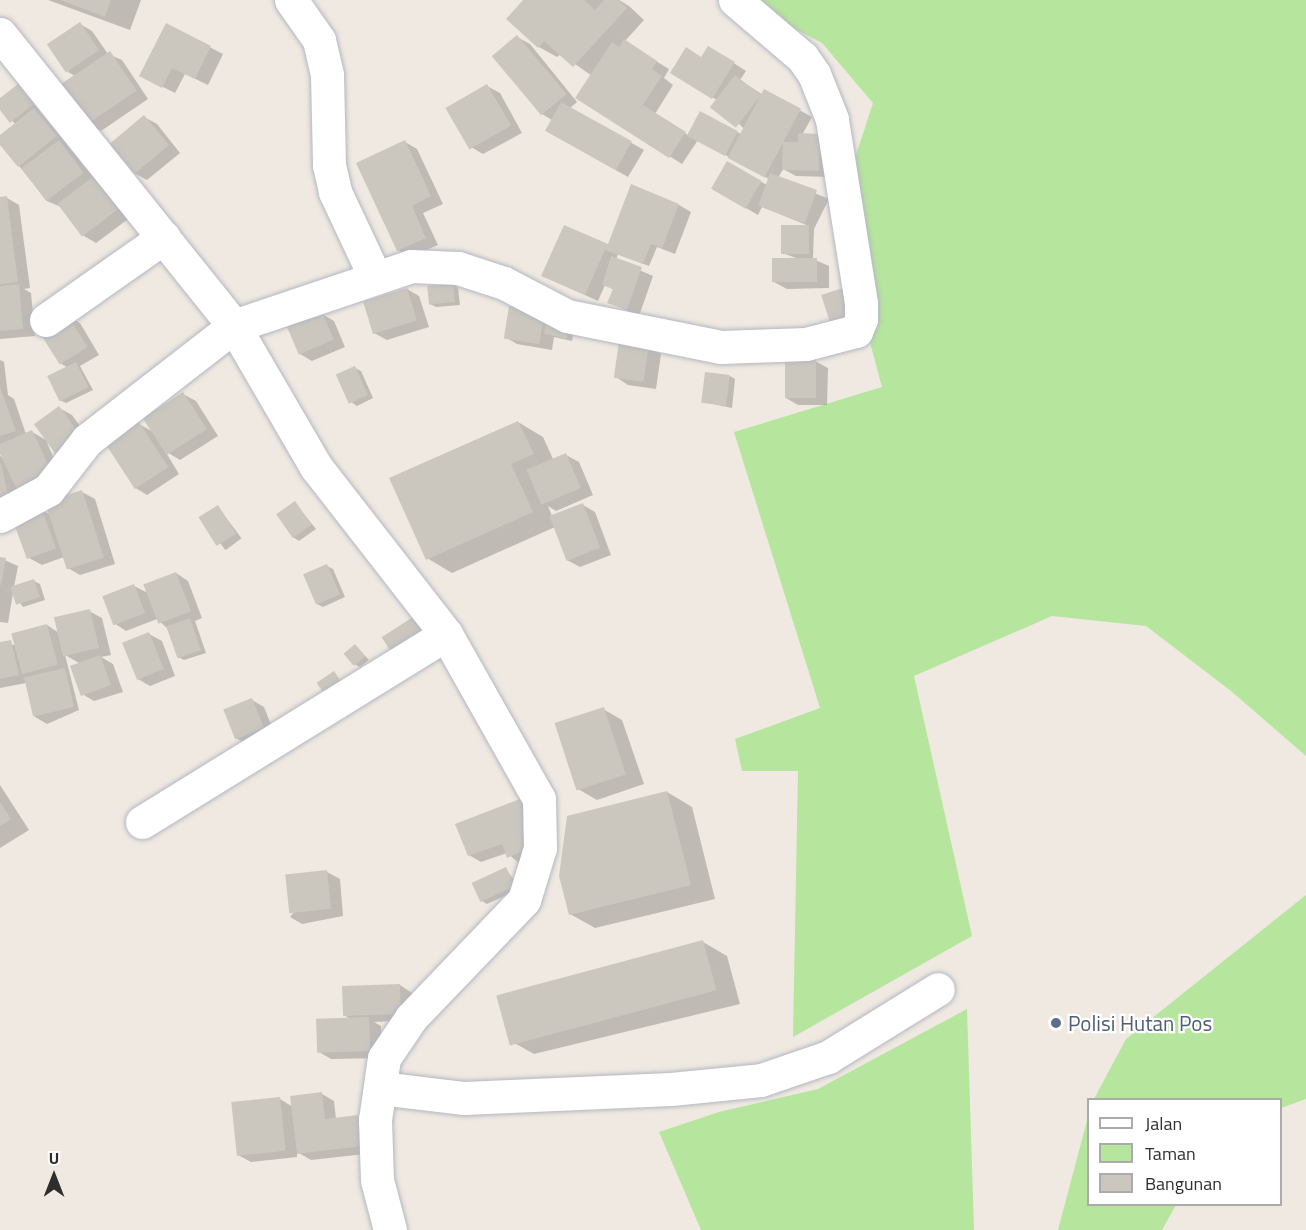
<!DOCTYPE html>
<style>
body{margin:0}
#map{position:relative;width:1306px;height:1230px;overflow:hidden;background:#efe9e1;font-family:"Titillium Web",sans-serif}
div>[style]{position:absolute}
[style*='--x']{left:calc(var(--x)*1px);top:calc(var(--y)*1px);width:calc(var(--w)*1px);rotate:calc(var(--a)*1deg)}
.green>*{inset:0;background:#b6e59e}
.shadow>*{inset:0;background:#0003;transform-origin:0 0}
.building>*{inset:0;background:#cbc7bf;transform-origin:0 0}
.roads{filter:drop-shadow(0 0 2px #b4b7c1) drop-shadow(0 0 2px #b4b7c1)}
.minor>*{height:33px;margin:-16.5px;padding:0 16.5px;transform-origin:16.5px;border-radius:16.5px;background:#fff}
.dots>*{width:16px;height:16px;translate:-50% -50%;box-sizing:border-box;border:3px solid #fff;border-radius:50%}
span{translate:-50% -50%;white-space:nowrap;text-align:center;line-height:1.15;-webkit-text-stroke:4.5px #fff;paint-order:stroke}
.service-label{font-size:21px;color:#4e5e75}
.left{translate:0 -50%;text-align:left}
.legend{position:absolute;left:1087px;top:1098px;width:195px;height:108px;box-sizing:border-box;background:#fff;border:2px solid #ababab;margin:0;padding:8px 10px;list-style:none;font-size:18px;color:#2e2e2e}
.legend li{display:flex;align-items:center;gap:12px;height:30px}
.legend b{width:30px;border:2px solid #ababab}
.north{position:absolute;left:24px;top:1146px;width:60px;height:60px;-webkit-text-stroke:4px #fff;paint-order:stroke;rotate:0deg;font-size:16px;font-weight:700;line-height:24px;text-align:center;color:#2e2e2e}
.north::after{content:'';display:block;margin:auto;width:21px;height:27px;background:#2e2e2e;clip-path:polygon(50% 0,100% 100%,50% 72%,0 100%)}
</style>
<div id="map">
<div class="green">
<div style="clip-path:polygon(740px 0,1306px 0,1306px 756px,1231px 691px,1146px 626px,1052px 616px,914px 676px,972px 936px,793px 1037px,798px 771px,742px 771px,735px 739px,820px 708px,734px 432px,882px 387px,836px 216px,873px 103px,822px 43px)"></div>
<div style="clip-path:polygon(1306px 895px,1306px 1099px,1281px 1108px,1280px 1100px,1094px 1099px,1126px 1039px)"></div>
<div style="clip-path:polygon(967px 1009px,974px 1230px,701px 1230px,659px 1132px,719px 1112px,818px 1089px)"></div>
<div style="clip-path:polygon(1088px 1117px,1088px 1204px,1176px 1205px,1162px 1230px,1058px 1230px)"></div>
</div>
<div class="shadow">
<div style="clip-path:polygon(48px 0,141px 0,130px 30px)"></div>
<div style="clip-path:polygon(525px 0,619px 0,629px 6px,644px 20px,624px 42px,669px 69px,664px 78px,673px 85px,655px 114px,688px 135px,700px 113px,741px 134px,744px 129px,717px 100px,672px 72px,721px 55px,746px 71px,740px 80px,763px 95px,765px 91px,812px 117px,802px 135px,819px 136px,831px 177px,796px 176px,783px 169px,778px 178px,829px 199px,814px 229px,813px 259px,829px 266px,829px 288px,787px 289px,774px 282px,802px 260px,782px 253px,809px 226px,762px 207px,758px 215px,713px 189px,728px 163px,767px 185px,769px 179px,698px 140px,682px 164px,577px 98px,592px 76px,561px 54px,557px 57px,539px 47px)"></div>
<div style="clip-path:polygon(80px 24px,92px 31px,108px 54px,122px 60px,148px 99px,101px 131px,88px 123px,75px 76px,68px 72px)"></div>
<div style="clip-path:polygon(166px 25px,223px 54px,208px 85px,185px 74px,175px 93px,153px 82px)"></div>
<div style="clip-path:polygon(517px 37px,530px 44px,577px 102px,570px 108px,644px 150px,628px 177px,547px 131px,552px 120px,542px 114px)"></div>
<div style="clip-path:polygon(19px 86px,94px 178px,135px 214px,96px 243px,84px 236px,61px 207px,47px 201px,0 142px,0 137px,16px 125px,0 107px,0 100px)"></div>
<div style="clip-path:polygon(487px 86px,500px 93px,522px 133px,483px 154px,471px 147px)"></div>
<div style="clip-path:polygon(144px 117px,157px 124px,180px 153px,147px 180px,134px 173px)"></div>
<div style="clip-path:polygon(405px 142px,417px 149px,443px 204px,423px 213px,438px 245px,410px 257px,398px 250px)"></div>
<div style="clip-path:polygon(7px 198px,19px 205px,30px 288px,24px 289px,31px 293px,35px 336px,0 339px,0 199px)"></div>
<div style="clip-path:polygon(679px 205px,691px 212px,675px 254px,657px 247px,649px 266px,618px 254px,616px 260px,653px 276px,639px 316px,609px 302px,614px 290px,605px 285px,598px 301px,543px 276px,609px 246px)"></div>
<div style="clip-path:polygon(453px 284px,458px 288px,460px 305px,436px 307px,430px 304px)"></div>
<div style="clip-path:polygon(407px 289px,419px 296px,429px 327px,387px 340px,374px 333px)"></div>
<div style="clip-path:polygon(510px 308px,575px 325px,572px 341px,554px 337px,552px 350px,517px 344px,505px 337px)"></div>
<div style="clip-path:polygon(322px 314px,334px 321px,345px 347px,312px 361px,300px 354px)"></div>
<div style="clip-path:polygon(67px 316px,80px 323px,99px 355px,80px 366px,93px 390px,66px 403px,60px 400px,68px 368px,60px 363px)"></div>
<div style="clip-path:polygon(648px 347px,661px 354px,656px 389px,628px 385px,616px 377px)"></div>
<div style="clip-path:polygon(0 360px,4px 362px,8px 395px,14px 399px,26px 434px,32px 432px,46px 440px,64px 483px,0 515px,0 456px,4px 458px,0 450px)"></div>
<div style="clip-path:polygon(815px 361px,828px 368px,827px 405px,798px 405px,786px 398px)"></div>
<div style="clip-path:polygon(355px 368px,361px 371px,373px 398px,357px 406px,351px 402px)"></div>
<div style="clip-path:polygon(730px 376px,735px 379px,732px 408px,703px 402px)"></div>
<div style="clip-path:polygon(183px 394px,196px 401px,218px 436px,180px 460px,165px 451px,179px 474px,147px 495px,134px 487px,139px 424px,155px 433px)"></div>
<div style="clip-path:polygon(59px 408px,72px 415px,93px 445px,69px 461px)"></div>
<div style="clip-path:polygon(518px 422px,543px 437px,554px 461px,566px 455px,579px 462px,593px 495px,556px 511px,548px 506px,552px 516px,583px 505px,595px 512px,611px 555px,580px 567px,567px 560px,555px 527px,452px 573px,427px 558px)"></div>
<div style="clip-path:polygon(82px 492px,95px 499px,115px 564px,80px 575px,68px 568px,64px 557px,42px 565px,29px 558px,40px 509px,51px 515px)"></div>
<div style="clip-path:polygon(295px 503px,316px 529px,299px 541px,293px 537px)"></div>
<div style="left:218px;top:507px;width:39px;height:20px;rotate:53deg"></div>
<div style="clip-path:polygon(0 558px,18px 566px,14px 587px,34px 581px,40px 584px,45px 600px,23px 607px,13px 593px,8px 623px,0 622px)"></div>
<div style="clip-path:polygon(327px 566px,333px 569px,345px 597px,323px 607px,317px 604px)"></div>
<div style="clip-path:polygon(176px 573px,188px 581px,202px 618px,195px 621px,206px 653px,184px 660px,178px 657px,167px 628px,157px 619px,126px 631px,114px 623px,134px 586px,148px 593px)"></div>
<div style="clip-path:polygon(89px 611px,102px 618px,111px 655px,101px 657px,113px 664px,123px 692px,94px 701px,82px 694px,79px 663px,65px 655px,79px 710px,47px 724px,35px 717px,26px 683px,0 688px,0 644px,16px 645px,47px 625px,59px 633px)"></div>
<div style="clip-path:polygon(149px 634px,162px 641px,175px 676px,150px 686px,138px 679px)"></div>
<div style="clip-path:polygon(355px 645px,369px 660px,360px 667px,354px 664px)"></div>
<div style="clip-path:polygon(252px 700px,264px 707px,275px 735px,248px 745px,236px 738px)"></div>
<div style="clip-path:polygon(603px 709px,622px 720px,644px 784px,597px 800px,578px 789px)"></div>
<div style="clip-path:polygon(0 785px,29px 830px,0 848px)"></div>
<div style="clip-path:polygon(667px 792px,692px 807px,715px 899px,595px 928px,570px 914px)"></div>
<div style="clip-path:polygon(520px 800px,533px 808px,520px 864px,507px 853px,481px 862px,469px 855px)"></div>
<div style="clip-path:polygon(506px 869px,520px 889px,487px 904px,482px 901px)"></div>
<div style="clip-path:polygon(327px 872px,340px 879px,343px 916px,302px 924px,290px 917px)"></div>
<div style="clip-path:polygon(703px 942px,727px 956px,740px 1004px,534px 1054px,509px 1040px)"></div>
<div style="clip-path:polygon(400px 985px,412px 993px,413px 1020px,374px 1022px,381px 1026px,382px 1058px,331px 1059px,319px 1052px,352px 1020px,344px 1015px)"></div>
<div style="clip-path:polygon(322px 1094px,334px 1101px,336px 1119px,358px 1117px,370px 1124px,374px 1153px,311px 1160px,297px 1152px,297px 1157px,251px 1162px,238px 1155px,280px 1099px,293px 1107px)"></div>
</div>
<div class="building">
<div style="clip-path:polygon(60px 0,111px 0,105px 17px)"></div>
<div style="clip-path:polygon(523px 0,584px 0,595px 10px,604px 0,618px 0,627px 8px,573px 67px,544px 41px,538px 48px,506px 19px)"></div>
<div style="left:80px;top:22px;width:34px;height:40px;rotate:56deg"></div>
<div style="clip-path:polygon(166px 23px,211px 46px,195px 79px,172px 68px,162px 88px,139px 76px)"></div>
<div style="left:517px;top:35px;width:77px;height:33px;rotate:50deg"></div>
<div style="clip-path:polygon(624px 39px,657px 61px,652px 69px,662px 76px,643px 105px,686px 132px,669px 158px,575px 98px,612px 42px,619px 47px)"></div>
<div style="clip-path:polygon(708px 46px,735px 62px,712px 99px,670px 73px,686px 47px,701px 57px)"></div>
<div style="left:110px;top:51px;width:48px;height:60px;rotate:56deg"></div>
<div style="left:735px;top:75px;width:33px;height:41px;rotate:38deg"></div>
<div style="clip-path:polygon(18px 84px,34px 104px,10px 123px,0 110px,0 98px)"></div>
<div style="left:487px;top:84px;width:48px;height:48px;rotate:60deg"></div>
<div style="left:764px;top:89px;width:42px;height:78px;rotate:28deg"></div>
<div style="left:561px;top:102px;width:81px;height:33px;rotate:29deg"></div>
<div style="clip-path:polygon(34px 108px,57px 136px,18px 167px,0 145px,0 135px)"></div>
<div style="left:700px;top:111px;width:43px;height:28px;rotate:28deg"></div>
<div style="left:144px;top:115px;width:39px;height:45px;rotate:50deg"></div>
<div style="clip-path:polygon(798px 133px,820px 134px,819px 171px,782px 170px,783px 142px,798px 142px)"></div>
<div style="left:59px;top:140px;width:41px;height:47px;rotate:53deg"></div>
<div style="clip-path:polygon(405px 140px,431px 196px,412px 206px,426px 238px,397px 251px,356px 163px)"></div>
<div style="left:727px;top:161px;width:40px;height:32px;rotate:30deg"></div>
<div style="left:98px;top:173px;width:41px;height:51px;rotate:53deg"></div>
<div style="left:770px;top:173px;width:50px;height:35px;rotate:20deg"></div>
<div style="clip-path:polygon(631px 184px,679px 204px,662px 248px,651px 244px,643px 264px,605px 250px,585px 295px,541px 276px,564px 225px,608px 244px)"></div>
<div style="clip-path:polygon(7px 196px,18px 282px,0 284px,0 197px)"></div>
<div style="left:781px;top:225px;width:28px;height:29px"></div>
<div style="clip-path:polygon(611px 256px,642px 267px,627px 310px,607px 303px,613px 289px,602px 285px)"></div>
<div style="left:817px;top:258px;width:24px;height:45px;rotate:90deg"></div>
<div style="left:453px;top:283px;width:19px;height:26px;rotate:84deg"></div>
<div style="clip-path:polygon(19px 284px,23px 329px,0 331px,0 286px)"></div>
<div style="left:407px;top:288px;width:34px;height:46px;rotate:73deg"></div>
<div style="left:843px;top:288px;width:39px;height:23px;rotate:72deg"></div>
<div style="left:509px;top:306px;width:36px;height:33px;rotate:9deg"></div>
<div style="left:322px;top:312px;width:30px;height:38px;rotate:67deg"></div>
<div style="left:67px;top:314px;width:39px;height:33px;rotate:58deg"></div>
<div style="left:548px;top:316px;width:23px;height:18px;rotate:13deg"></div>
<div style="left:619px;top:341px;width:30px;height:37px;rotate:8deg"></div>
<div style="left:785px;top:359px;width:31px;height:39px"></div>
<div style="left:76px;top:362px;width:28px;height:32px;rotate:64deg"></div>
<div style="left:355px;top:366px;width:32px;height:21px;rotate:66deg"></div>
<div style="left:705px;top:372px;width:25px;height:31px;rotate:7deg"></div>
<div style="clip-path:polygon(0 387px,16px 431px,0 436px)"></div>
<div style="left:183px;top:392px;width:44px;height:48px;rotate:57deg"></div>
<div style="left:59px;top:406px;width:39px;height:31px;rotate:54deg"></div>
<div style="clip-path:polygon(518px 421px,534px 454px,511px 464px,533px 512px,426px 560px,389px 478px)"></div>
<div style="left:139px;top:422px;width:54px;height:40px;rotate:57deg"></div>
<div style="clip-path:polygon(32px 430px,53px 475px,18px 492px,0 454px,0 444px)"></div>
<div style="left:566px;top:453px;width:38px;height:43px;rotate:67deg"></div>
<div style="clip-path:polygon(1px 463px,10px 504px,0 506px,0 464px)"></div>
<div style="left:82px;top:490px;width:71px;height:39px;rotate:72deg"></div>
<div style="left:295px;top:501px;width:29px;height:23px;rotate:55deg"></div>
<div style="left:583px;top:503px;width:48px;height:36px;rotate:69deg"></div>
<div style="left:218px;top:505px;width:34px;height:23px;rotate:58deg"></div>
<div style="left:41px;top:507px;width:44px;height:31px;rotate:70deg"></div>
<div style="clip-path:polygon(0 557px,6px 558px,1px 585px,0 585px)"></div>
<div style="left:327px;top:564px;width:33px;height:26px;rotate:67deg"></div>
<div style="left:176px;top:572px;width:42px;height:35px;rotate:69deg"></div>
<div style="left:34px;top:579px;width:19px;height:25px;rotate:72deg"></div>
<div style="left:134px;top:584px;width:31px;height:34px;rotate:69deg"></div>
<div style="left:90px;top:609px;width:40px;height:37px;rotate:77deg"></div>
<div style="left:416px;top:615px;width:24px;height:41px;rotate:57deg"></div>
<div style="left:190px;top:618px;width:34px;height:25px;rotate:71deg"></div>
<div style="left:47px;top:624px;width:42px;height:37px;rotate:75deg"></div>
<div style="left:149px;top:632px;width:40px;height:29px;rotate:68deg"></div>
<div style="clip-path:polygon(11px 640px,19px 675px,0 679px,0 642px)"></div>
<div style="left:355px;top:644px;width:16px;height:15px;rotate:50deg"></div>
<div style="left:100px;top:655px;width:32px;height:32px;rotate:70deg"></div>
<div style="left:65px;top:668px;width:40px;height:42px;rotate:77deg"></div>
<div style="left:334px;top:671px;width:23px;height:21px;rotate:56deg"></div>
<div style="left:252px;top:698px;width:32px;height:31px;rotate:68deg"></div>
<div style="left:604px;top:707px;width:71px;height:52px;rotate:72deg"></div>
<div style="clip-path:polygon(667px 791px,691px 885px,569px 915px,559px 876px,567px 816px)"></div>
<div style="clip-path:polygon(520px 799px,533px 833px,522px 837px,526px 850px,507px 858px,502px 844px,468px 856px,455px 824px)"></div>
<div style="clip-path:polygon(0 802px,11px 819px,0 826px)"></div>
<div style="left:506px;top:867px;width:21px;height:38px;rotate:65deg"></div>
<div style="left:327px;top:870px;width:39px;height:42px;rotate:84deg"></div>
<div style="left:703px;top:940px;width:52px;height:214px;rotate:75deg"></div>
<div style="left:400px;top:984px;width:30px;height:58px;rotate:88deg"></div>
<div style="left:369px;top:1017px;width:34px;height:53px;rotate:88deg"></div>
<div style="clip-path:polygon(322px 1092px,325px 1119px,358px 1115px,362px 1146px,297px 1154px,290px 1096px)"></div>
<div style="left:280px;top:1097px;width:54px;height:49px;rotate:84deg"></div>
</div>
<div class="roads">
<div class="minor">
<div style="--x:291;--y:0;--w:49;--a:55"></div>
<div style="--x:319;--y:40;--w:36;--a:77"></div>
<div style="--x:327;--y:75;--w:90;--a:88.7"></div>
<div style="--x:329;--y:165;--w:28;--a:77"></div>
<div style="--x:335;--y:192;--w:94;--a:64.8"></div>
<div style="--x:0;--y:34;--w:374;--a:51.3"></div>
<div style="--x:234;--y:326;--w:163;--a:59.8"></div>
<div style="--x:316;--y:467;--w:212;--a:52.1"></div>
<div style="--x:446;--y:634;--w:189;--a:60.6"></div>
<div style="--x:539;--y:799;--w:49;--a:88.8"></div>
<div style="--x:540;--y:848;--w:54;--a:107.1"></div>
<div style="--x:524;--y:900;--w:163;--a:133.8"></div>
<div style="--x:411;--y:1018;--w:48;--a:124"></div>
<div style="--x:384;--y:1058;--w:63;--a:98.3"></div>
<div style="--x:375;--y:1120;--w:60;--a:88.1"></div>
<div style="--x:377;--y:1180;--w:52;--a:75.4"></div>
<div style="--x:46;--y:320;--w:144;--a:-35.1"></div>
<div style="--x:0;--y:516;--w:55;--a:-28.4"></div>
<div style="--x:48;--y:490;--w:63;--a:-52"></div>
<div style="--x:87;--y:440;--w:186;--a:-37.8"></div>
<div style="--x:234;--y:326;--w:187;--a:-18.7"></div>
<div style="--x:411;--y:266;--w:47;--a:2.4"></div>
<div style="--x:458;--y:268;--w:48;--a:18.1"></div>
<div style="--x:504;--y:283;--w:71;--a:27.6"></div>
<div style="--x:567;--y:316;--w:157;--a:11.4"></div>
<div style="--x:721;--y:347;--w:85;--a:-2"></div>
<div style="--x:806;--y:344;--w:52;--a:-14.6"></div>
<div style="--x:856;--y:331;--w:13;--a:-67"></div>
<div style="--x:861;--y:319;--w:16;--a:-90"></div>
<div style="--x:861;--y:303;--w:186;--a:-99"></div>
<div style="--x:832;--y:119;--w:48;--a:-111.8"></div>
<div style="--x:814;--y:74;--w:21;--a:-125"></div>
<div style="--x:802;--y:57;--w:88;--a:-139.6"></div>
<div style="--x:142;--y:822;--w:357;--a:-31.7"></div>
<div style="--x:380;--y:1088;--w:85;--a:6.8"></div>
<div style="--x:464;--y:1098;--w:207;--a:-2.5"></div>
<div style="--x:671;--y:1089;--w:90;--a:-5.7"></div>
<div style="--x:761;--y:1080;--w:71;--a:-18.9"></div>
<div style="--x:828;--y:1057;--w:129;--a:-31.7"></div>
</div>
</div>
<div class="dots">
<div style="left:1056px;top:1023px;background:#5c6f8a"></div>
</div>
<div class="service-label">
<span class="left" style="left:1068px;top:1023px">Polisi Hutan Pos</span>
</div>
<ul class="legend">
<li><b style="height:8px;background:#fff"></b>Jalan</li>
<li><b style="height:16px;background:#b6e59e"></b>Taman</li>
<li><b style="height:16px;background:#cbc7bf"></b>Bangunan</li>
</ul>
<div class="north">U</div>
</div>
